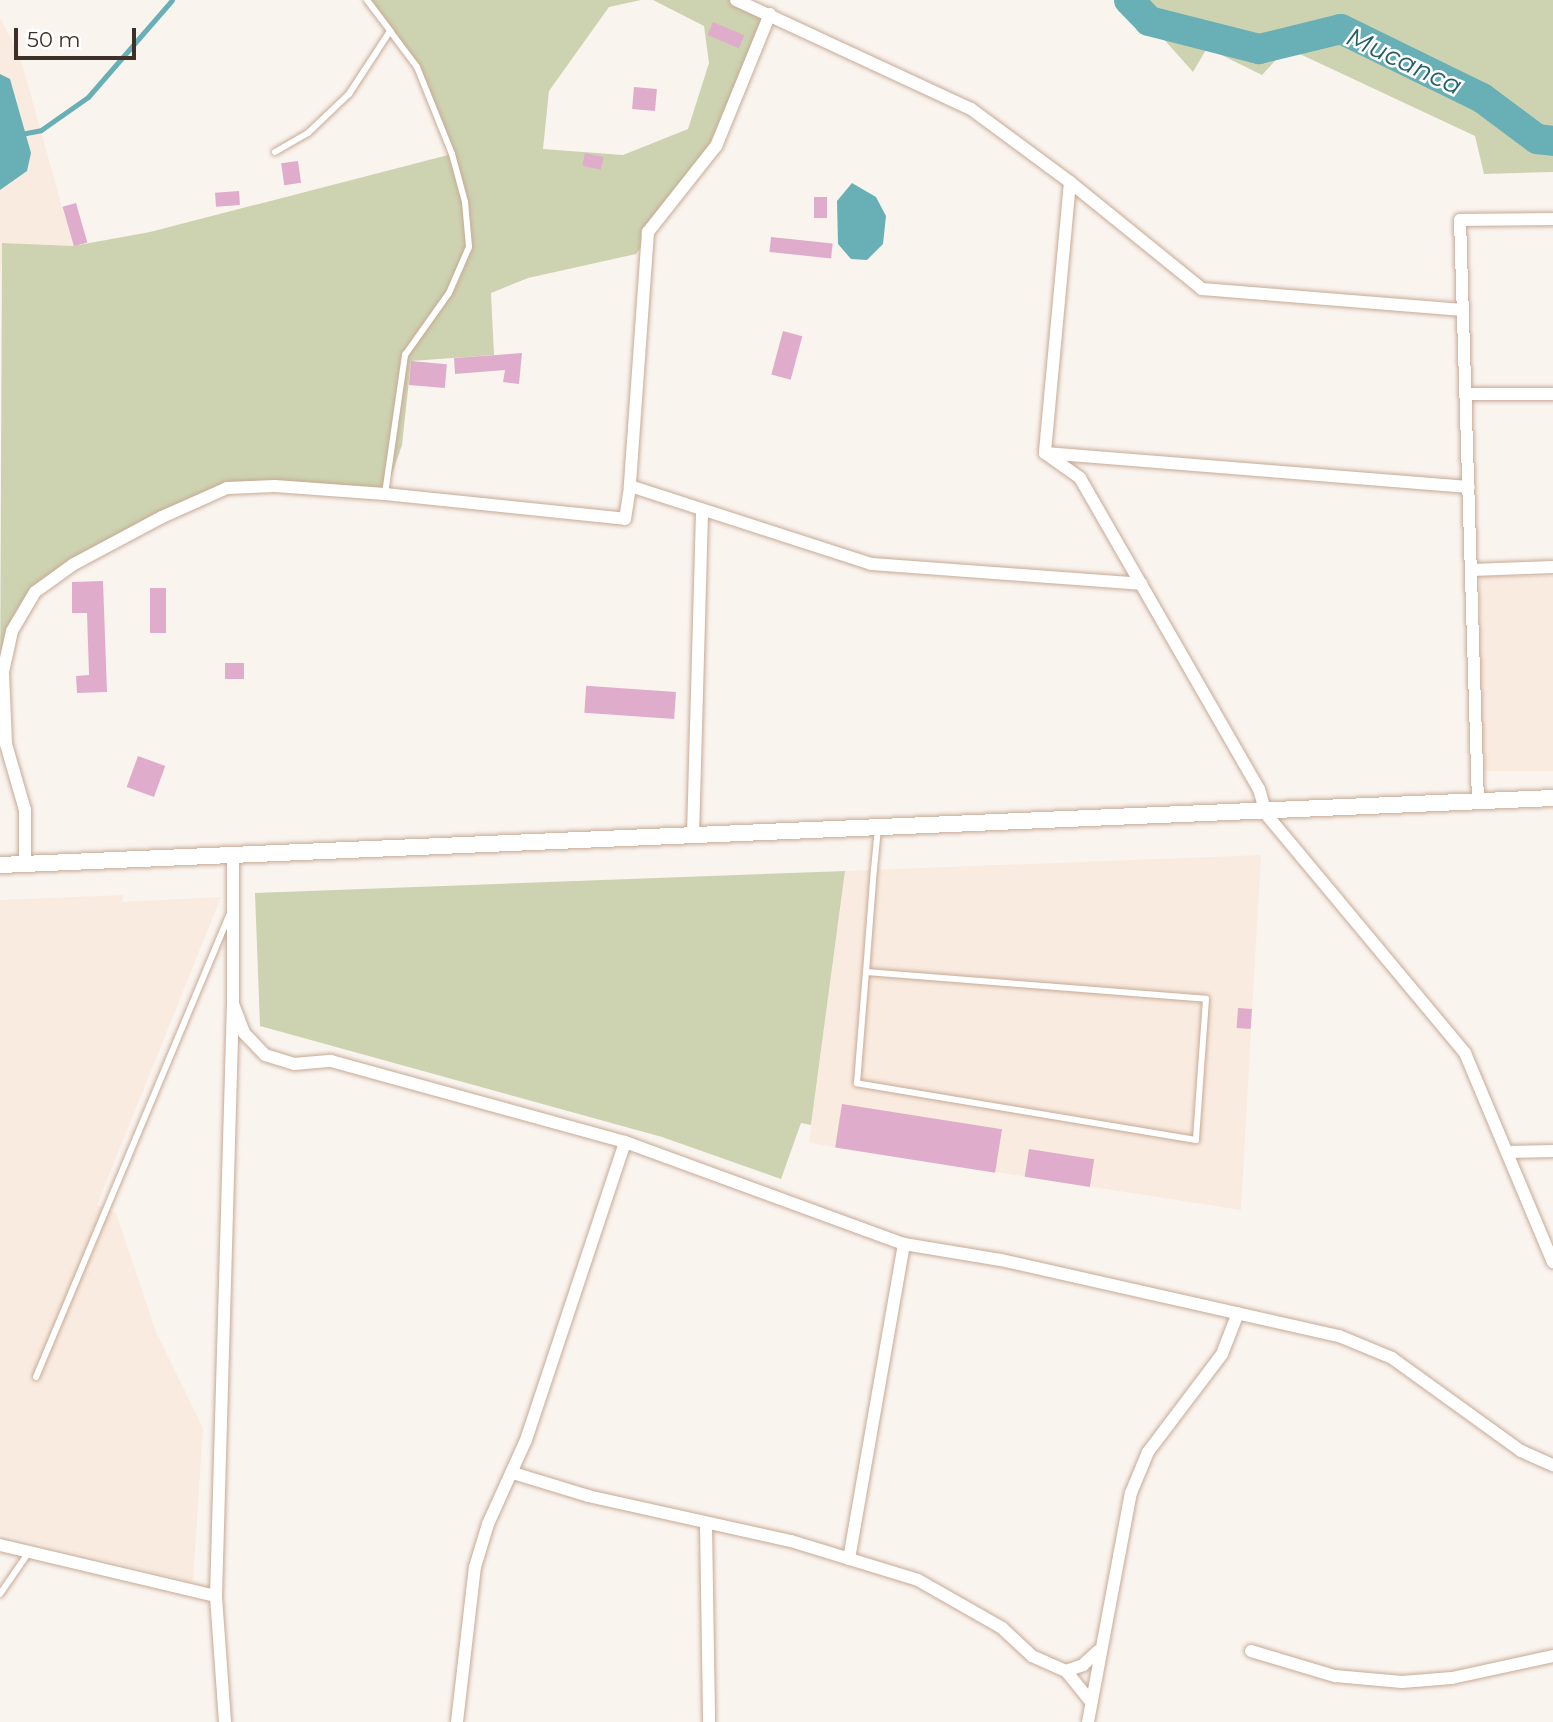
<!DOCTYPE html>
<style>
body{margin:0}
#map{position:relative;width:1553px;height:1722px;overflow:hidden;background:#faf4ef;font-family:Montserrat,sans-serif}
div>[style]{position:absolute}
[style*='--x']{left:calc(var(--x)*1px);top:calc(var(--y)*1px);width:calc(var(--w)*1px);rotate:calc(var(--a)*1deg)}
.built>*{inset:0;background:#faebe0;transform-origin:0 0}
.green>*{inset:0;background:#cdd3b1}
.water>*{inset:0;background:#68afb6}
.stream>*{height:5px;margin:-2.5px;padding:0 2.5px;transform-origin:2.5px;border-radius:2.5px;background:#68afb6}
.river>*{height:30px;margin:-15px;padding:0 15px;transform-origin:15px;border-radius:15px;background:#68afb6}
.building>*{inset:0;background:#e0accb;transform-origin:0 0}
.roads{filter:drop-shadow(0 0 2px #c7aa95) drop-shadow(0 0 2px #c7aa95)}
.service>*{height:6px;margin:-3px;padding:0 3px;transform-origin:3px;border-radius:3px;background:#fff}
.minor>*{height:12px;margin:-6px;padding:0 6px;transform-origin:6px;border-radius:6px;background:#fff}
.tertiary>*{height:16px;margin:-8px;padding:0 8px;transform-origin:8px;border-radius:8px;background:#fff}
span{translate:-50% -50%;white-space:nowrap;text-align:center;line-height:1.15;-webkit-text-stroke:5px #fff;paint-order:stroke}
.water-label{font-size:26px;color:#235f64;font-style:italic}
.scale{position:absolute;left:14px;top:28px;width:122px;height:32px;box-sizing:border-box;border:4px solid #3c3028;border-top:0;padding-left:9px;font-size:21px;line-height:24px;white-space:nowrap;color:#3c3028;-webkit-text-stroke:5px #fff;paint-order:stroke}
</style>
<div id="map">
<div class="built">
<div style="clip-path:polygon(0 18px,19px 53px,73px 246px,3px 243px,0 283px)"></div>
<div style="left:1553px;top:576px;width:195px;height:73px;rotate:90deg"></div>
<div style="clip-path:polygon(1261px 855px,1241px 1210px,809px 1143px,845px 871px)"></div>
<div style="clip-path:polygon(123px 895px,122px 902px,221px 897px,97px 1205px,116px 1213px,156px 1332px,203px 1428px,193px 1582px,0 1534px,0 900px)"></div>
</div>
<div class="green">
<div style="clip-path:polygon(367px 0,641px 0,609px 7px,549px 91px,543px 149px,623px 155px,688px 129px,709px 63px,704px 26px,653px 0,736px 0,767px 13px,716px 146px,636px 254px,528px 278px,491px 293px,494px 355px,411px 361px,402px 445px,385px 494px,227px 488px,162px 517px,35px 592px,12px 631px,0 708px,2px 243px,73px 246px,150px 232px,452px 154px,417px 67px)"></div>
<div style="clip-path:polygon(1129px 0,1553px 0,1553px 172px,1484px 174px,1475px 136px,1287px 48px,1262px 75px,1207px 48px,1193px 72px)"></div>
<div style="clip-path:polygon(845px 871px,811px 1125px,801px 1123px,781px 1179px,662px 1137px,260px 1026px,255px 893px)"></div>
</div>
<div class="water">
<div style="clip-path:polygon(0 74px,10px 79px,31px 153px,27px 171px,0 190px)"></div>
<div style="clip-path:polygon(852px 183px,876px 197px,886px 216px,883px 244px,867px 260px,851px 259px,838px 244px,837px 201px)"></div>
</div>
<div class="stream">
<div style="--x:21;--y:134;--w:20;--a:-11"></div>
<div style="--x:41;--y:130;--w:57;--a:-35.1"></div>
<div style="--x:88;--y:97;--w:128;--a:-49.1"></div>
</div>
<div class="river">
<div style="--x:1129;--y:0;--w:29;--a:46"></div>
<div style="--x:1149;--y:21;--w:114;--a:14.3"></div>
<div style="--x:1259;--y:49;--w:84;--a:-13.7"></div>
<div style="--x:1341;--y:29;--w:157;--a:26.1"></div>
<div style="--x:1482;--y:98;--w:69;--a:36.7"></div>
<div style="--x:1537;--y:139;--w:16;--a:7"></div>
</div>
<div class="building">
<div style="left:713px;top:22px;width:34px;height:14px;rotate:23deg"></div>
<div style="left:634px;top:87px;width:23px;height:22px;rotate:5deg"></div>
<div style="left:585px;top:153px;width:19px;height:13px;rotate:12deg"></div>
<div style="left:298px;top:161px;width:22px;height:17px;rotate:82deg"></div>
<div style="left:239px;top:191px;width:14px;height:24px;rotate:86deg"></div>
<div style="left:814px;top:197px;width:13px;height:21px"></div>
<div style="left:76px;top:203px;width:41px;height:14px;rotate:74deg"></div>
<div style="left:771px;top:237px;width:62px;height:15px;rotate:6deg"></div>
<div style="left:783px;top:331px;width:20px;height:45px;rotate:15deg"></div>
<div style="clip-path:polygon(522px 353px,519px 384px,503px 382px,505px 370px,455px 374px,454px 358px)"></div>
<div style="left:411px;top:361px;width:36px;height:24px;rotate:5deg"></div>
<div style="clip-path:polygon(103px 581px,107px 692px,77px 693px,76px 676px,89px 675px,87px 613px,72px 613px,72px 582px)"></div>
<div style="left:150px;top:588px;width:16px;height:45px"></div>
<div style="left:225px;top:663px;width:19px;height:16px"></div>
<div style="left:676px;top:692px;width:27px;height:90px;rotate:94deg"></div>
<div style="left:138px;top:756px;width:29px;height:33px;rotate:20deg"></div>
<div style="left:1238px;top:1008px;width:14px;height:20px;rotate:4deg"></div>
<div style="left:842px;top:1104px;width:162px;height:44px;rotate:9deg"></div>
<div style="left:1029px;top:1149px;width:66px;height:28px;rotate:9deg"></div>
</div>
<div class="roads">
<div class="service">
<div style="--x:367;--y:0;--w:39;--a:53"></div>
<div style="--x:275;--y:152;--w:38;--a:-30"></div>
<div style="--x:308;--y:133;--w:57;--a:-43.6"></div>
<div style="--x:349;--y:94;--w:75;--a:-56.9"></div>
<div style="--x:390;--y:31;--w:45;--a:53.1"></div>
<div style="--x:417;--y:67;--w:94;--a:68.1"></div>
<div style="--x:452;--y:154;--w:50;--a:74.8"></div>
<div style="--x:465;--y:202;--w:45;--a:84.9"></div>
<div style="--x:469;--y:247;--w:50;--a:113.5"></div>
<div style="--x:449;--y:293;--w:76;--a:125.4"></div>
<div style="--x:405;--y:355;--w:140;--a:98.2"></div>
<div style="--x:866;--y:972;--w:341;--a:4.5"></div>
<div style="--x:1206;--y:999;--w:141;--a:94.1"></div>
<div style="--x:1196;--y:1140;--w:344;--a:-170.5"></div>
<div style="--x:857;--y:1083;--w:111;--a:-85.4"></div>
<div style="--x:866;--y:972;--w:103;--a:-85.6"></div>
<div style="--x:874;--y:869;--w:41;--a:-84.4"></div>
<div style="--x:36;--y:1377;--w:500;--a:-67.3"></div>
<div style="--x:0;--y:1594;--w:51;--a:-55.4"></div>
</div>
<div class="minor">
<div style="--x:736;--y:0;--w:259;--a:24.9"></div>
<div style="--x:971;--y:109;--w:123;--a:36.4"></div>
<div style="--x:770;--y:14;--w:143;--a:112.2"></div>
<div style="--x:716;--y:146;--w:110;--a:128.3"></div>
<div style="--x:648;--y:232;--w:255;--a:94.1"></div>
<div style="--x:630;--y:486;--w:253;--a:17.9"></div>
<div style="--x:871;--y:564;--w:271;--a:4.2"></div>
<div style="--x:1463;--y:310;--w:262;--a:-175.4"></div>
<div style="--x:1202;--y:289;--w:170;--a:-141"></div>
<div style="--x:1070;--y:182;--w:272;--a:95.3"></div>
<div style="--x:1045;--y:453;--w:43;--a:35.5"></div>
<div style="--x:1080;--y:478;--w:359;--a:60.1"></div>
<div style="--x:1259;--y:789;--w:26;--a:74"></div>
<div style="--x:1266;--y:814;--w:311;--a:50.2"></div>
<div style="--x:1465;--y:1053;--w:227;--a:67.2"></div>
<div style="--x:1466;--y:394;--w:87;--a:0"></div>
<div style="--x:1045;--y:453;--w:425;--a:4.6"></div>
<div style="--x:1471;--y:570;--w:82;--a:-2.1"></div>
<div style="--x:1478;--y:802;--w:582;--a:-91.77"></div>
<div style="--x:1460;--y:220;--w:93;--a:-0.6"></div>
<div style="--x:693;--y:835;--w:323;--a:-88.4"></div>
<div style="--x:25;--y:864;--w:54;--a:-90"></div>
<div style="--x:25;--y:810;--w:69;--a:-106.1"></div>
<div style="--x:6;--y:744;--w:72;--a:-92.4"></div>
<div style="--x:3;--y:672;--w:42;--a:-77.6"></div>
<div style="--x:12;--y:631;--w:45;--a:-59.5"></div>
<div style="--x:35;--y:592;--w:48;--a:-35.7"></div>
<div style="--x:74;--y:564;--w:100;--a:-28.1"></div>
<div style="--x:162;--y:517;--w:71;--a:-24"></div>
<div style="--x:227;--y:488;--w:48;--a:-2.4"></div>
<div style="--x:275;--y:486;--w:110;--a:4.2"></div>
<div style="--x:385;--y:494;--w:241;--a:5.9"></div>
<div style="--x:625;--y:519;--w:33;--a:-81"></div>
<div style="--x:233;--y:1004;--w:31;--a:69"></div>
<div style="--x:244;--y:1033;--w:30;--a:46"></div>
<div style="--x:265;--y:1055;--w:30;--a:17"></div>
<div style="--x:294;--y:1064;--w:37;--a:-5"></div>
<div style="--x:331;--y:1061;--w:305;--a:15.4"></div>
<div style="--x:625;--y:1142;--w:297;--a:20.1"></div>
<div style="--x:904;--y:1244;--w:98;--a:9.4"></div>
<div style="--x:1001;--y:1260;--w:346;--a:12.7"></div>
<div style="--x:1339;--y:1336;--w:57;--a:22.5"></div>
<div style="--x:1392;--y:1358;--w:159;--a:35.8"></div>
<div style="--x:1521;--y:1451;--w:35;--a:24"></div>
<div style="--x:1507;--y:1152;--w:46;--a:-1.2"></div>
<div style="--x:513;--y:1473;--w:78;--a:17"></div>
<div style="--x:588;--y:1496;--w:208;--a:12.5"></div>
<div style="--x:791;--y:1541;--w:133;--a:17.1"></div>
<div style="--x:918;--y:1580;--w:97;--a:29.7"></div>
<div style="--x:1002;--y:1628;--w:41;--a:43"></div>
<div style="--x:1032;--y:1656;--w:37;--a:24"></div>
<div style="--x:1066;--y:1671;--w:40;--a:51"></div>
<div style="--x:706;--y:1525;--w:197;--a:89.1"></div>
<div style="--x:0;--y:1545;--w:222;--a:13.3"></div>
<div style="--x:849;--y:1559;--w:320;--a:-80.1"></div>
<div style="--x:1251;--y:1651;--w:88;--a:16.6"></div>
<div style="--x:1335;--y:1676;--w:67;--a:5.1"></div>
<div style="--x:1402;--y:1682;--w:50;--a:-4.6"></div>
<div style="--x:1452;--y:1678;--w:103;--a:-12.3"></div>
<div style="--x:1066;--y:1671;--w:18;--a:-19"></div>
<div style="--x:1083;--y:1665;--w:21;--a:-43"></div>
<div style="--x:225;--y:1722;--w:126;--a:-94.1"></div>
<div style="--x:216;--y:1596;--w:592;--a:-88.36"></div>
<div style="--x:233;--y:1004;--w:151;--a:-90"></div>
<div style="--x:457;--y:1722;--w:156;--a:-83.4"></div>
<div style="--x:475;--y:1567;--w:45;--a:-73.2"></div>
<div style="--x:488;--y:1524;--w:92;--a:-65.7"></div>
<div style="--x:526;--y:1440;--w:314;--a:-71.6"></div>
<div style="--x:1088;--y:1722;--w:233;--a:-79.4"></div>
<div style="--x:1131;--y:1493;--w:44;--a:-67.5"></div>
<div style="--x:1148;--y:1452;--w:123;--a:-52.9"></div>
<div style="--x:1222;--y:1354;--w:44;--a:-68.7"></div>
</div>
<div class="tertiary">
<div style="--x:0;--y:865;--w:1554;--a:-2.47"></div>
</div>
</div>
<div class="water-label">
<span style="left:1404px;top:62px;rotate:25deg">Mucanca</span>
</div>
<div class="scale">50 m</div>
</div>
